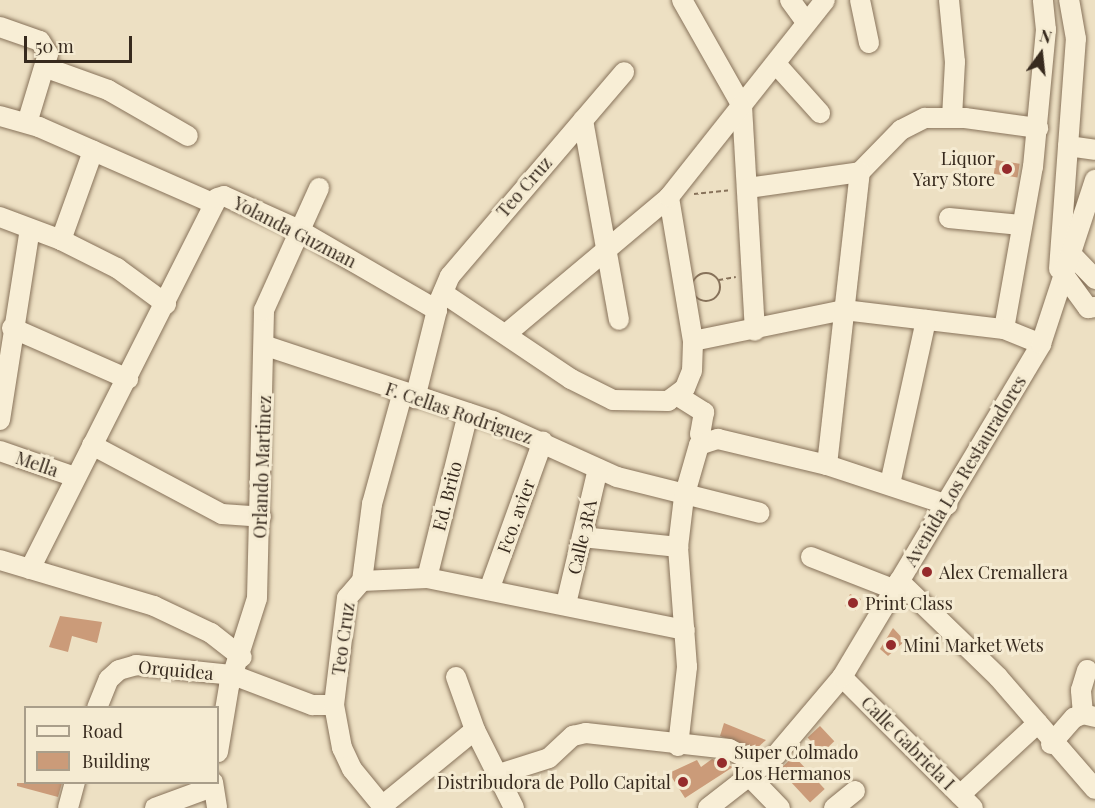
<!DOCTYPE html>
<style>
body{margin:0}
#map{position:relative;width:1095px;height:808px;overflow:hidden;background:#ede0c3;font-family:"Playfair Display",serif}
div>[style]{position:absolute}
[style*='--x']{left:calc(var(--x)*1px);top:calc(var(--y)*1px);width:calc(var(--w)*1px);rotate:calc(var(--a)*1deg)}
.building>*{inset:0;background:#cb9b79;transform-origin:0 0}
.path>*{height:2px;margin-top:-1px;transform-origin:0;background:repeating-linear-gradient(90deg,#87725a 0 4.5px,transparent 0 7.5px)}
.path>.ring{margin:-1px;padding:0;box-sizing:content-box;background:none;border:2px solid #87725a;border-radius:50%}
.roads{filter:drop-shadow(0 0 2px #87725a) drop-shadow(0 0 2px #87725a)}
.minor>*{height:20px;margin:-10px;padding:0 10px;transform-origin:10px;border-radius:10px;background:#f8eed6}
.dots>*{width:16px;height:16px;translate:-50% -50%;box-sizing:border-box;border:3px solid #f5ebd2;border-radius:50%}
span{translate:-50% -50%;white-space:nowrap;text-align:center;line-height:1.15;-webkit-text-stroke:6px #f5ebd2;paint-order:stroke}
.poi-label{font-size:18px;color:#372a1e}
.right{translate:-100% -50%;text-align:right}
.left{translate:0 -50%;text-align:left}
.street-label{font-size:18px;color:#372a1e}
.legend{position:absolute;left:24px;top:706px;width:195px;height:78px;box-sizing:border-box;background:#f5ebd2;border:2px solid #a99e8a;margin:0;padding:8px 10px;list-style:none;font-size:18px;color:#372a1e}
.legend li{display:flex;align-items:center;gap:12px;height:30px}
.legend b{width:30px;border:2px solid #a99e8a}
.north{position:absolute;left:1011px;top:24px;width:60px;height:60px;-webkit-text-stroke:4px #f5ebd2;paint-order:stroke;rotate:15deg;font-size:16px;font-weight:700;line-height:24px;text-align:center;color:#372a1e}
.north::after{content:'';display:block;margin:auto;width:21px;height:27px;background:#372a1e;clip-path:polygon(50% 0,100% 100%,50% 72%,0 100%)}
.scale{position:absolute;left:24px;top:36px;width:108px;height:27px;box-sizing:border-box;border:3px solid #372a1e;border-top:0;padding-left:8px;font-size:18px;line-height:21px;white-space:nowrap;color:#372a1e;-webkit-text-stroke:4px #f5ebd2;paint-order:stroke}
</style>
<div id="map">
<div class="building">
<div style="left:996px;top:160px;width:24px;height:14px;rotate:9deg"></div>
<div style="left:850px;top:594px;width:12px;height:13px;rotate:24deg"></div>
<div style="clip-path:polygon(60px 616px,102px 622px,97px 643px,72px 636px,68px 652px,49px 647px)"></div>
<div style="clip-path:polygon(893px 628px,905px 641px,888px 656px,880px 649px)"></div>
<div style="clip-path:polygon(724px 723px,766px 740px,756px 749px,720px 736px)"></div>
<div style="left:820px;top:726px;width:21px;height:17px;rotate:47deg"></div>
<div style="left:794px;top:756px;width:45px;height:20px;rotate:47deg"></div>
<div style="clip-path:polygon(712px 759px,733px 767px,685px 798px,669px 773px,697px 760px,701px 767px)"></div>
<div style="clip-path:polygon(17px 783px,62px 783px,58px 797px,17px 786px)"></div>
</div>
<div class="path">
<div style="--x:694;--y:194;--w:36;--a:-6"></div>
<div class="ring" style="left:692px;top:273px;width:26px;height:26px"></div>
<div style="--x:719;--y:280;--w:17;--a:-10"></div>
</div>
<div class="roads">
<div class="minor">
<div style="--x:682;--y:0;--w:122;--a:60.5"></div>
<div style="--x:742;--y:106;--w:225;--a:86.7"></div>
<div style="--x:790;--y:0;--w:27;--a:54"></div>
<div style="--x:860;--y:0;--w:44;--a:78.2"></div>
<div style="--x:949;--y:0;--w:62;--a:84.5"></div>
<div style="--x:955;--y:62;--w:56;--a:93.1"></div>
<div style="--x:0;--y:27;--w:42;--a:19.3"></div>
<div style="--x:40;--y:41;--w:15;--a:58"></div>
<div style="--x:48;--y:54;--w:72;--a:106.9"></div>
<div style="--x:776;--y:64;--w:66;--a:48.1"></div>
<div style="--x:47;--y:68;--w:65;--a:19.8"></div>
<div style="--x:108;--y:90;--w:92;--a:29.9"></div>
<div style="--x:0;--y:116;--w:41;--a:15.8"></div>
<div style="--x:39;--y:127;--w:189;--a:23.7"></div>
<div style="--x:583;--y:120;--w:203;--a:79.8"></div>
<div style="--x:1068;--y:146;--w:27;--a:8"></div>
<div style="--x:748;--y:188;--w:113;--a:-8.1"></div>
<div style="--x:860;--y:172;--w:59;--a:-45.7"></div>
<div style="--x:901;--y:130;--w:27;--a:-27"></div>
<div style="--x:925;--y:118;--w:40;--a:0"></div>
<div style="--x:965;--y:118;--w:74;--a:7.8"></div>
<div style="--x:0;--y:217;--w:65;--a:20.7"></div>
<div style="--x:61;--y:240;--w:63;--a:26.6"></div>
<div style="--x:117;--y:268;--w:61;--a:36.3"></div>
<div style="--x:949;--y:218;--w:72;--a:5.6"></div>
<div style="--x:61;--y:240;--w:95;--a:-70.2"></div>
<div style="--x:1071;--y:254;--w:35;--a:46"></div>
<div style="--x:1059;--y:269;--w:231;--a:-85.8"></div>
<div style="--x:1076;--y:39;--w:40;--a:-100"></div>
<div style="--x:1064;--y:275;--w:41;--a:54"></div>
<div style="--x:1088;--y:308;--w:7;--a:-8"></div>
<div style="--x:443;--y:293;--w:154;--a:33.9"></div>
<div style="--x:571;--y:379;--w:47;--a:26.6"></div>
<div style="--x:613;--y:400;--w:55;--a:1"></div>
<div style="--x:668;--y:401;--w:21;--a:-37"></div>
<div style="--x:685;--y:388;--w:18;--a:-68"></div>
<div style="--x:692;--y:371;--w:30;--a:-88"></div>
<div style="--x:693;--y:341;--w:146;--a:-99.5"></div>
<div style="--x:438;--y:304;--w:30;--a:-67"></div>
<div style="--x:450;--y:276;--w:268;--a:-49.5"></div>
<div style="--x:12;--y:328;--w:127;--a:23.7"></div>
<div style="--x:1004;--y:329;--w:165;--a:-79.9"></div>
<div style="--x:1033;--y:167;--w:138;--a:-84.6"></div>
<div style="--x:1046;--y:30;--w:30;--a:-96"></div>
<div style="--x:506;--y:334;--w:213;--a:-40"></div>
<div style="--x:669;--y:197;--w:251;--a:-51.6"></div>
<div style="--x:693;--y:341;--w:154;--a:-11.6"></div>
<div style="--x:844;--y:310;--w:161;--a:6.8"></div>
<div style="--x:1004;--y:329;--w:40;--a:22"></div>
<div style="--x:266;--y:346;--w:239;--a:18.3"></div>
<div style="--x:493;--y:421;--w:136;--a:24.3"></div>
<div style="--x:617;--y:477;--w:147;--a:14.1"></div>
<div style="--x:678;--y:396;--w:31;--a:32"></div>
<div style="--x:704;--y:412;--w:22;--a:100"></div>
<div style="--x:700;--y:434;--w:10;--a:45"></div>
<div style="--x:0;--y:420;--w:193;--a:-81.1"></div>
<div style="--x:92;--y:445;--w:147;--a:28"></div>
<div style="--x:222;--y:514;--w:39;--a:4"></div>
<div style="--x:0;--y:451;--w:79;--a:19.1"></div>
<div style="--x:827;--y:465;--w:295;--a:-83.6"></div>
<div style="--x:890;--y:484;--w:168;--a:-77.6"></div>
<div style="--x:582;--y:537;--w:97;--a:5.9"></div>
<div style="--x:811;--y:557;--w:88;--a:21.3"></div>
<div style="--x:0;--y:560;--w:161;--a:16.6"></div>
<div style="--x:154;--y:606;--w:63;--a:25.3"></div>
<div style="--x:211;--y:633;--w:39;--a:38"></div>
<div style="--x:30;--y:569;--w:415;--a:-63.2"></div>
<div style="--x:217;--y:198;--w:7;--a:-16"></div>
<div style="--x:224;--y:196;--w:80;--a:24.3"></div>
<div style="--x:297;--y:229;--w:162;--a:30.1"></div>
<div style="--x:437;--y:310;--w:91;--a:104"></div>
<div style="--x:427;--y:578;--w:170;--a:-76"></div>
<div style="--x:362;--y:581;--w:65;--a:-2.6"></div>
<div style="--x:427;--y:578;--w:263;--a:11.4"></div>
<div style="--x:899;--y:581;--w:138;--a:44.1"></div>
<div style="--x:998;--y:677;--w:148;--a:49.1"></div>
<div style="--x:489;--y:590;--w:158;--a:-70.1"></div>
<div style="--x:566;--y:604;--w:139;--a:-76.7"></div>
<div style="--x:456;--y:677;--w:56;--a:70.3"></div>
<div style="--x:475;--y:730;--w:87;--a:63.4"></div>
<div style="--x:842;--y:677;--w:185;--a:45"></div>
<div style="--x:97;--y:708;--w:31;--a:-68"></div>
<div style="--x:109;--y:679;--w:13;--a:-42"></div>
<div style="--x:119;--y:670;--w:18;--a:-16"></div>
<div style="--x:136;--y:665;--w:98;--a:5.9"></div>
<div style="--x:233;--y:675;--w:85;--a:20.8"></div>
<div style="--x:312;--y:705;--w:22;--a:0"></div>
<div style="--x:1083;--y:714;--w:24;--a:-95"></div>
<div style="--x:1081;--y:690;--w:21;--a:-73"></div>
<div style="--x:1051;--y:744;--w:35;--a:-49"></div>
<div style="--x:1074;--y:718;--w:10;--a:-24"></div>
<div style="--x:1083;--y:714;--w:12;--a:14"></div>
<div style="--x:678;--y:746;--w:80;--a:-83.5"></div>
<div style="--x:687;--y:667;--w:120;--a:-94.3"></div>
<div style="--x:678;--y:547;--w:50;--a:-83.2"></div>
<div style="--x:684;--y:497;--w:54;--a:-73.9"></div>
<div style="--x:699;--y:445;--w:20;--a:-18"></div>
<div style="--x:718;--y:439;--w:112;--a:13.4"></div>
<div style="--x:827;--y:465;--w:127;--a:18.3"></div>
<div style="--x:218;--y:752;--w:67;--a:-80.5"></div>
<div style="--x:229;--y:686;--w:92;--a:-72.3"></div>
<div style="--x:257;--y:598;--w:288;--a:-88.6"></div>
<div style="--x:264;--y:310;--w:134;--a:-65.7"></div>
<div style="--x:499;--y:774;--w:52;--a:-17.7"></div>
<div style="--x:549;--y:758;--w:33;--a:-43"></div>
<div style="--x:573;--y:736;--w:13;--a:-13"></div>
<div style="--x:586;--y:733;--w:144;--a:6.4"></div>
<div style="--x:729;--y:749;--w:37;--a:27"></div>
<div style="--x:750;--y:777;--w:43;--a:45.9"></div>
<div style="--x:213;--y:782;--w:26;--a:81"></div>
<div style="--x:960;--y:795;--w:106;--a:-42.7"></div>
<div style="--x:382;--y:806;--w:120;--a:-39.3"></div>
<div style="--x:68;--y:808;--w:27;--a:-75"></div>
<div style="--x:155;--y:808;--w:61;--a:-20.2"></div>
<div style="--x:384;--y:808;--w:50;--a:-129.4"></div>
<div style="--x:352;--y:769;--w:23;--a:-115"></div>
<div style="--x:342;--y:748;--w:44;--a:-100.5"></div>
<div style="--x:334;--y:705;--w:108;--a:-83.1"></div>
<div style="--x:347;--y:598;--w:23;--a:-49"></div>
<div style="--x:362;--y:581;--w:78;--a:-82.6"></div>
<div style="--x:372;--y:504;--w:113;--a:-74.6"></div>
<div style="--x:708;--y:808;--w:86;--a:-37.9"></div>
<div style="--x:776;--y:755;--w:102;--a:-49.8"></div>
<div style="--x:842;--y:677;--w:388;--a:-59.1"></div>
<div style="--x:1041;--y:344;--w:173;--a:-71.8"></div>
<div style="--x:834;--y:808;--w:27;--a:-39"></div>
</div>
</div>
<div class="dots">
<div style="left:1007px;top:169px;background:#952b2c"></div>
<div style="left:927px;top:572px;background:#952b2c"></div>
<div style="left:853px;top:603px;background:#952b2c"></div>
<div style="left:891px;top:645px;background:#952b2c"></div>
<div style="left:722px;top:763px;background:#952b2c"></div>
<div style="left:683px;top:782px;background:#952b2c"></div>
</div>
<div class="poi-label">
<span class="right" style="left:995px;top:169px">Liquor<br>Yary Store</span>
<span class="left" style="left:939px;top:572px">Alex Cremallera</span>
<span class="left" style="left:865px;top:603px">Print Class</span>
<span class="left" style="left:903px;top:645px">Mini Market Wets</span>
<span class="left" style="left:734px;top:763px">Super Colmado<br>Los Hermanos</span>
<span class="right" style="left:671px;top:782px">Distribudora de Pollo Capital</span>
</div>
<div class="street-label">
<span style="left:524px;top:187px;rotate:-49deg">Teo Cruz</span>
<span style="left:295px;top:232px;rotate:27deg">Yolanda Guzman</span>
<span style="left:459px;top:413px;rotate:19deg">F. Cellas Rodriguez</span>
<span style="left:37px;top:464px;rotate:19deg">Mella</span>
<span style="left:262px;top:467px;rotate:-88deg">Orlando Martinez</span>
<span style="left:965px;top:471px;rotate:-59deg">Avenida Los Restauradores</span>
<span style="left:447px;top:496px;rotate:-76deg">Ed. Brito</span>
<span style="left:516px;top:516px;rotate:-70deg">Fco. avier</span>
<span style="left:582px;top:537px;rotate:-77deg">Calle 3RA</span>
<span style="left:343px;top:639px;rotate:-82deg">Teo Cruz</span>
<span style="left:176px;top:670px;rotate:5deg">Orquidea</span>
<span style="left:908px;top:743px;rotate:45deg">Calle Gabriela I</span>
</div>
<ul class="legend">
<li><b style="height:8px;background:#f8eed6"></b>Road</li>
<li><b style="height:16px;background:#cb9b79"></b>Building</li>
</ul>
<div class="north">N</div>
<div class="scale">50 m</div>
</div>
